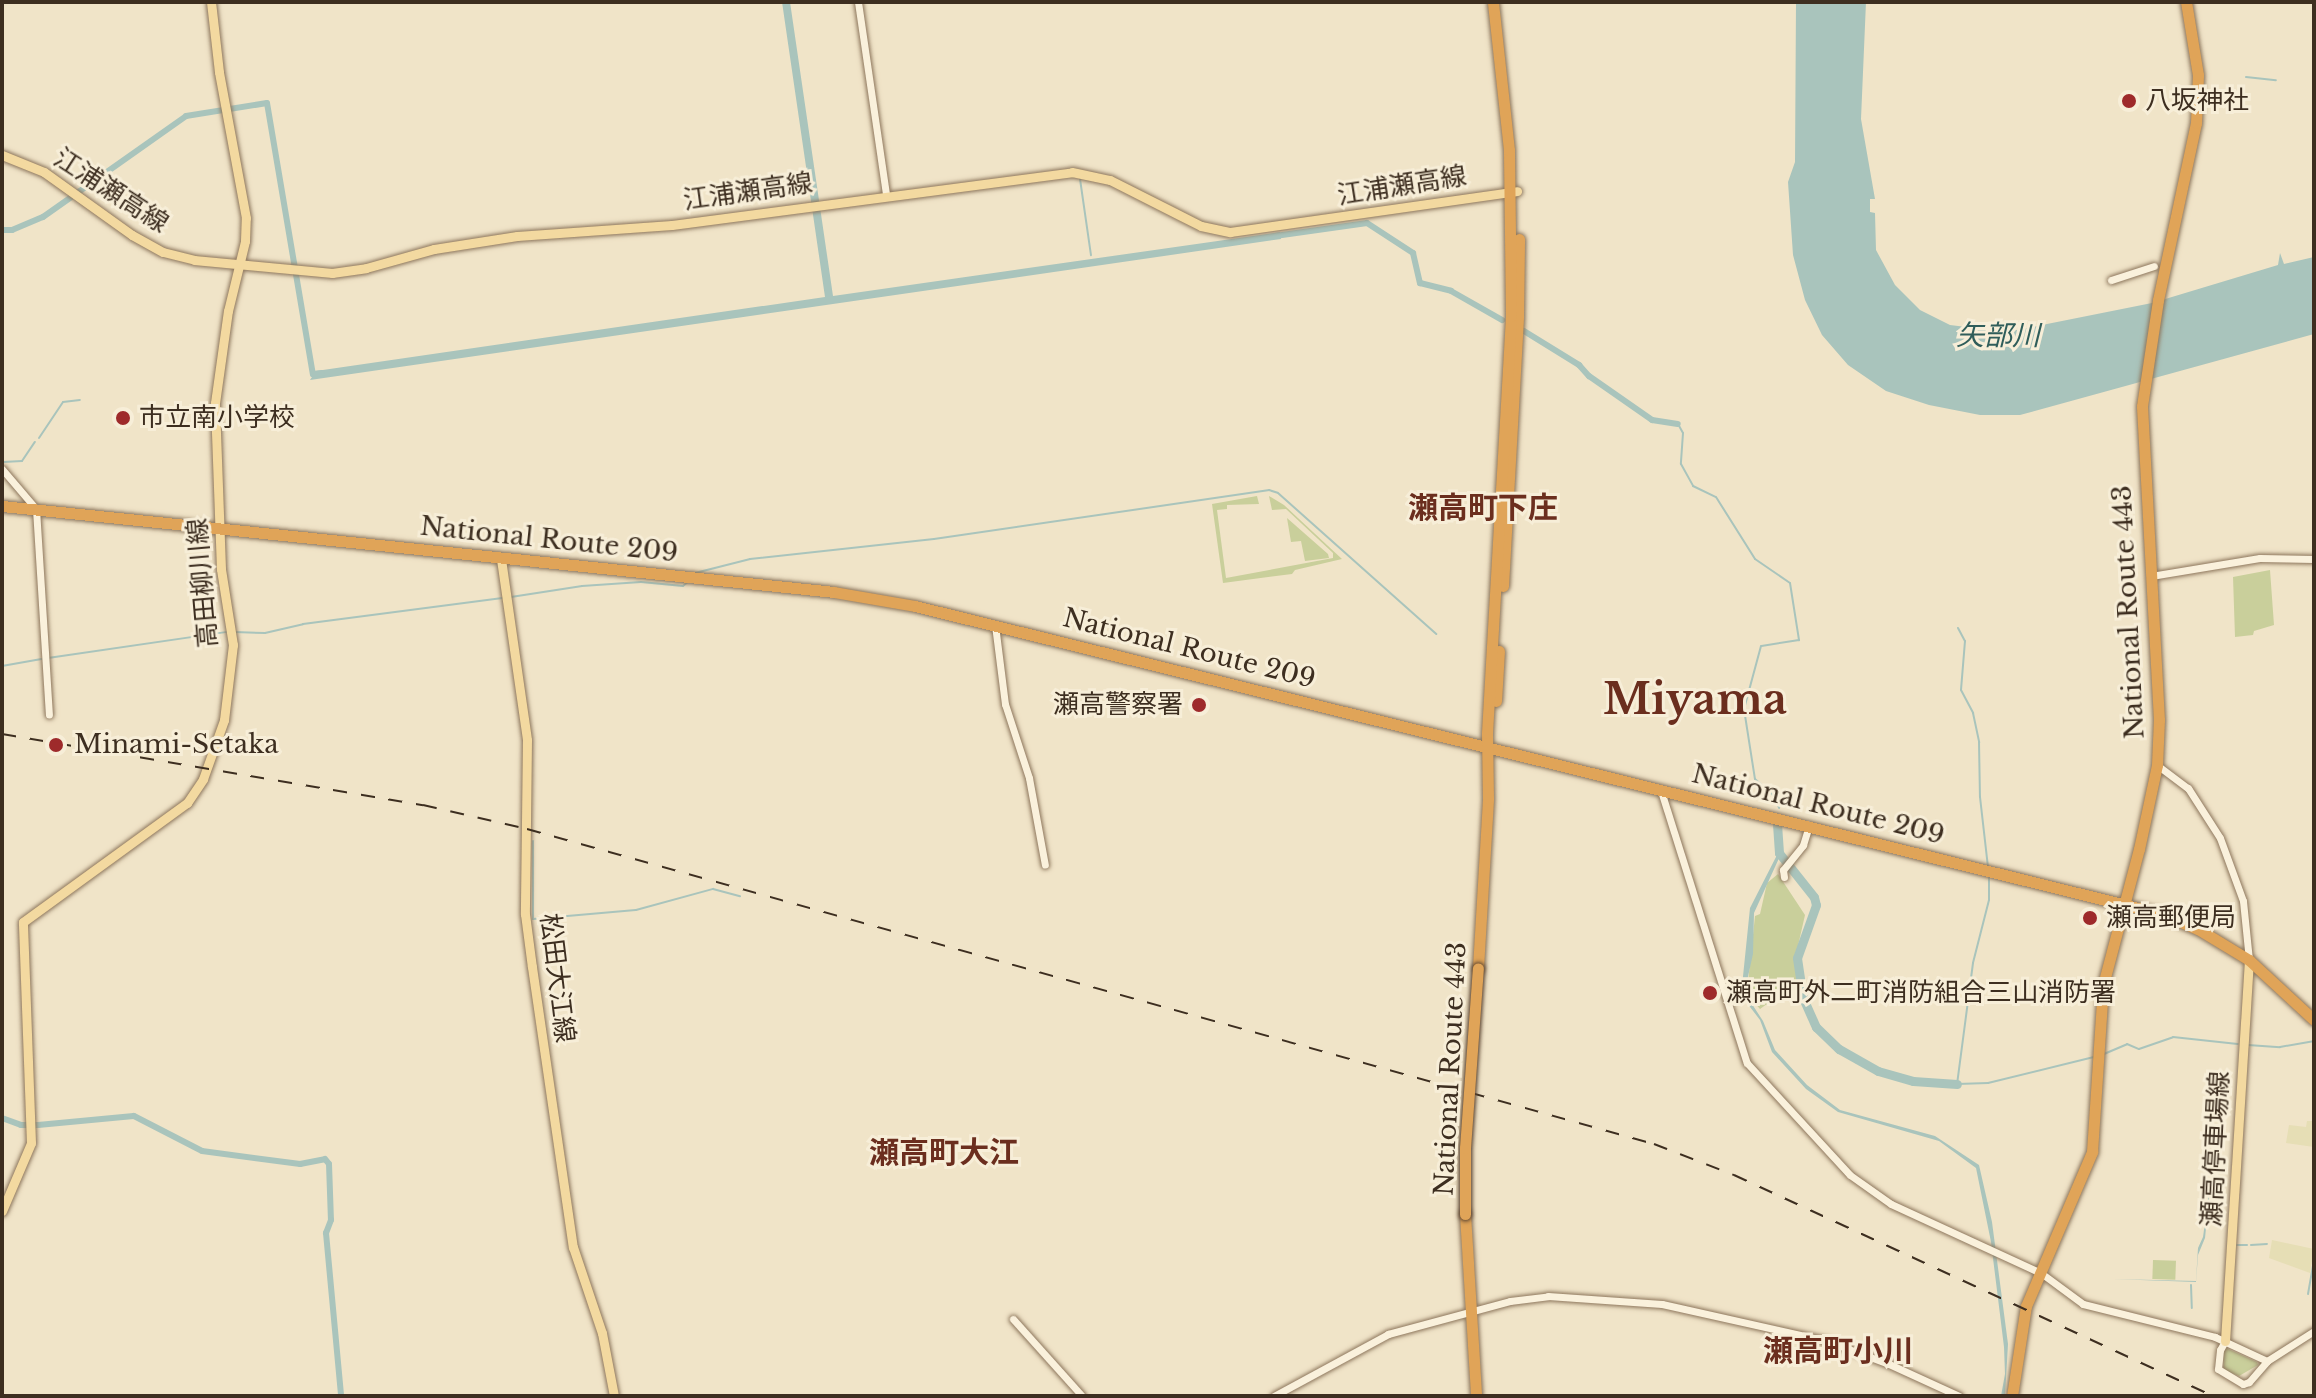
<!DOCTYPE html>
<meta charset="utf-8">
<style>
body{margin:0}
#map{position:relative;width:2316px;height:1398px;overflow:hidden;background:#f0e4c8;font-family:"Libre Baskerville","Noto Sans JP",serif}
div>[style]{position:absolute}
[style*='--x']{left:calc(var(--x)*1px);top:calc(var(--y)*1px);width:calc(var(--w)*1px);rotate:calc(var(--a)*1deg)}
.farmland>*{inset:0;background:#e6deb5}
.green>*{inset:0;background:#c9cf9b;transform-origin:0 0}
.water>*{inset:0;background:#a9c4bc}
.stream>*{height:2px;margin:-1px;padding:0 1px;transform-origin:1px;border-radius:1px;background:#a9c4bc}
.canal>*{height:6px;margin:-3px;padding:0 3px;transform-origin:3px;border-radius:3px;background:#a9c4bc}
.river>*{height:9px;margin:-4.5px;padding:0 4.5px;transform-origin:4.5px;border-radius:4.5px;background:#a9c4bc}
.roads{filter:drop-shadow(0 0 2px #8d765c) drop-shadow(0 0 2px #8d765c)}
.minor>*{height:7px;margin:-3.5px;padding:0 3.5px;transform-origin:3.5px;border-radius:3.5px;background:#faf1dc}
.major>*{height:9px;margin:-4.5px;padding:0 4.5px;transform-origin:4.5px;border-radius:4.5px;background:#f3d9a0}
.highway>*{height:11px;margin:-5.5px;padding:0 5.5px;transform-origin:5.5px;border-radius:5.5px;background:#e0a458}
.rail>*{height:2px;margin-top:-1px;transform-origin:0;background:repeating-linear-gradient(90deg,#3d2e20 0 14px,transparent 0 28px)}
.bridges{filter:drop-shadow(0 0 2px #5b4430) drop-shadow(0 0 2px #5b4430)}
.highway-bridge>*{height:11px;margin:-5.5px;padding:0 5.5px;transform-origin:5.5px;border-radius:5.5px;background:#e0a458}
.dots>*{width:22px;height:22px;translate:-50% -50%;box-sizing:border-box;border:4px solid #f7eed8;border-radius:50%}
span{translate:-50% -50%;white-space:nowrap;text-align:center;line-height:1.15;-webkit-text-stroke:6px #f7eed8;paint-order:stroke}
.poi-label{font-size:26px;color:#3d2e20}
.left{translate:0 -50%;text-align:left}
.right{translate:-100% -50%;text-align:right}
.street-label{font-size:26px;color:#3d2e20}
.water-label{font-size:28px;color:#2f5d5a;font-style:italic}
.quarter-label{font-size:30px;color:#6b2e1e;font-weight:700}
.town-label{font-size:42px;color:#6b2e1e;font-weight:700}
.frame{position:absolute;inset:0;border:4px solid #3d2e20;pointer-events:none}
</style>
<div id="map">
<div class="farmland">
<div style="clip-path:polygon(2307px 1121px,2314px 1121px,2314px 1147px,2286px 1143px,2289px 1125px,2306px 1127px)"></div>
<div style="clip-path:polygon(2272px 1240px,2314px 1249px,2310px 1273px,2269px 1258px)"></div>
</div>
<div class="green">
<div style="clip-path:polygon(1257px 496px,1259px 504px,1227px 505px,1227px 509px,1217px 510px,1226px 578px,1333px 558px,1333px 553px,1286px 509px,1272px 510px,1269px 496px,1284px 505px,1342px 559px,1295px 570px,1292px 574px,1223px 583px,1212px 504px)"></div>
<div style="clip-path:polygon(1287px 518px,1328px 554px,1329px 558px,1305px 561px,1301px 541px,1291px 542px)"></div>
<div style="clip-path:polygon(2270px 570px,2274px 625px,2254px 631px,2253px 635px,2235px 637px,2233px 577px)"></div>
<div style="clip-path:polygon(1778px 874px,1805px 915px,1795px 959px,1798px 982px,1760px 1009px,1753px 1001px,1748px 982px,1755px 916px,1760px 914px,1767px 883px)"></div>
<div style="left:2153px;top:1260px;width:23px;height:19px;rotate:2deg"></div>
<div style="clip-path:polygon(2226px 1348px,2257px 1362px,2258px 1365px,2239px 1376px,2224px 1370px,2223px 1352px)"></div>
</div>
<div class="water">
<div style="clip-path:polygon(782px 2px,790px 2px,833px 296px,1280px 232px,1281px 239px,310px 380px,316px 371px,825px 297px)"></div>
<div style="clip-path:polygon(1796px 2px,1866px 2px,1861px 119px,1875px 199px,1870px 199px,1870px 212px,1875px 213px,1876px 250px,1895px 285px,1920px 310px,1950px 325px,2007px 332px,2152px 303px,2278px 265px,2280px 253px,2284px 264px,2314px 257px,2314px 334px,2020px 415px,1980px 415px,1929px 405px,1886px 391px,1848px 365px,1822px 335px,1805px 300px,1793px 255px,1788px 182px,1795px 162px)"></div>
<div style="clip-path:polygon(1777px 855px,1780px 856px,1754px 913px,1753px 954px,1747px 981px,1750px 1001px,1763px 1021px,1775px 1050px,1807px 1085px,1840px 1110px,1935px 1136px,1979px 1165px,1992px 1222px,2008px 1344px,2005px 1396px,2001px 1396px,2005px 1374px,2004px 1347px,1991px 1242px,1976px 1168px,1939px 1141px,1838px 1112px,1806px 1089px,1772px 1052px,1760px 1020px,1747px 1003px,1742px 986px,1750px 908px)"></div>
<div style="clip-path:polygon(2211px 1179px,2205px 1238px,2198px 1255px,2196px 1282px,2113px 1279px,2196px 1281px,2198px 1248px,2203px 1237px)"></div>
</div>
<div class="stream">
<div style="--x:2246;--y:77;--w:30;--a:6"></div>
<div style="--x:1080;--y:179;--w:77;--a:81.8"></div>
<div style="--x:1678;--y:424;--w:10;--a:61"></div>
<div style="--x:1683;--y:433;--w:31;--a:94"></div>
<div style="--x:1681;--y:464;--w:25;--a:61"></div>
<div style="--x:1693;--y:486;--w:25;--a:26"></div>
<div style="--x:1716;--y:497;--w:73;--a:57.8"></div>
<div style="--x:1755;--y:559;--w:42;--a:34.4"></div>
<div style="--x:1790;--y:583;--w:58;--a:81"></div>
<div style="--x:1799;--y:640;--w:38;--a:171"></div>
<div style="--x:1761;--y:646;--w:65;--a:105.1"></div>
<div style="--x:1744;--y:709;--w:71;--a:81.1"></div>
<div style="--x:1755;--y:779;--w:25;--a:42"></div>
<div style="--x:1774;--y:796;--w:13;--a:67"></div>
<div style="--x:39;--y:438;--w:43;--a:-56.3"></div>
<div style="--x:63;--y:402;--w:17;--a:-7"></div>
<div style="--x:3;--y:462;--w:19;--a:-3"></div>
<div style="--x:22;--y:461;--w:23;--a:-56"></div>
<div style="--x:695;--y:573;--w:57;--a:-14.3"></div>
<div style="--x:750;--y:559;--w:185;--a:-6.2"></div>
<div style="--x:934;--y:539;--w:339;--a:-8.3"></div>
<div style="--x:1269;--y:490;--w:9;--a:18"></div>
<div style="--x:1278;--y:493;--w:212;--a:41.7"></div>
<div style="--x:511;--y:597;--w:72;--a:-8.8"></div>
<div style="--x:582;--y:586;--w:59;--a:-3.9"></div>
<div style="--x:641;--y:582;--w:42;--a:5.4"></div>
<div style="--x:683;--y:586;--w:8;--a:-40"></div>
<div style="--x:1958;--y:628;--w:15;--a:62"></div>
<div style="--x:1965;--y:641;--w:49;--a:94.7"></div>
<div style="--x:1961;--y:690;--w:26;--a:62"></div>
<div style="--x:1973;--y:713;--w:30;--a:78"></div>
<div style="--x:1979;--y:742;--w:55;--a:89"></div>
<div style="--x:1980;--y:797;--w:70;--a:83.5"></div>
<div style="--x:234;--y:632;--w:31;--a:2"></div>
<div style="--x:265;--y:633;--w:39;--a:-13"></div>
<div style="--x:303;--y:624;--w:203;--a:-7.4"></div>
<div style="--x:48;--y:658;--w:181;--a:-8.3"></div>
<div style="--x:2;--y:666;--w:40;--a:-10"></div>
<div style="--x:533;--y:841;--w:78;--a:90"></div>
<div style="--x:533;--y:919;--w:103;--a:-5"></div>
<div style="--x:636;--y:910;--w:80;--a:-15.3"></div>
<div style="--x:713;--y:889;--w:28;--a:15"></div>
<div style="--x:1989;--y:878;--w:22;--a:90"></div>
<div style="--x:1989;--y:900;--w:65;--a:104.3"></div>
<div style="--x:1973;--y:963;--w:122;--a:97.5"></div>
<div style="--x:1957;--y:1084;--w:31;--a:-2"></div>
<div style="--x:1988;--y:1083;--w:109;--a:-13.8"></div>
<div style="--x:2248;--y:1045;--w:32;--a:4"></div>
<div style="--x:2280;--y:1047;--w:35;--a:-10"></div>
<div style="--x:2104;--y:1054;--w:25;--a:-23"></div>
<div style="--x:2127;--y:1044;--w:13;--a:23"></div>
<div style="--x:2139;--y:1049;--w:36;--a:-19"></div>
<div style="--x:2173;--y:1037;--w:65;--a:6.1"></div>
<div style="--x:2237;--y:1245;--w:10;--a:0"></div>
<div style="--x:2251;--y:1245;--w:16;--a:-4"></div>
<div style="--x:2191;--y:1285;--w:23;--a:88"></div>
<div style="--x:2308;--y:1294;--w:34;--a:-80"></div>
</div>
<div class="canal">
<div style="--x:2;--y:230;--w:10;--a:0"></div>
<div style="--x:12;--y:230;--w:34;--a:-23"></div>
<div style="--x:43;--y:217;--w:175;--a:-35.2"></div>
<div style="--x:186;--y:116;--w:82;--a:-9.1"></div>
<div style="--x:267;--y:103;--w:275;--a:80.4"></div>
<div style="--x:313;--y:374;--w:9;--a:-6"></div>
<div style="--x:1275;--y:236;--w:93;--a:-8"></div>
<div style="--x:1367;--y:223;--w:55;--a:33.1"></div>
<div style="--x:1413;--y:253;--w:31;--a:77"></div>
<div style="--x:1420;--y:283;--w:32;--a:14"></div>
<div style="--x:1451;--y:291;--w:59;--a:29.6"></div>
<div style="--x:1524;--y:331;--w:65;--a:31.7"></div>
<div style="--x:1579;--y:365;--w:15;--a:48"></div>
<div style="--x:1589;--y:376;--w:77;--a:34.9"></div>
<div style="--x:1652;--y:420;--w:26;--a:9"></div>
<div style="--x:2;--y:1118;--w:20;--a:20"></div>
<div style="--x:21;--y:1125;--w:17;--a:0"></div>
<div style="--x:38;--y:1125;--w:96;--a:-5.4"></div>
<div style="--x:134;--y:1116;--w:76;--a:27.2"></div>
<div style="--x:202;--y:1151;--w:99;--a:7.6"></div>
<div style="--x:300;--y:1164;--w:25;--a:-11"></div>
<div style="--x:325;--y:1159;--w:6;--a:51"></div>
<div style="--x:329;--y:1164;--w:56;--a:88"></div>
<div style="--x:331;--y:1220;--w:14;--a:111"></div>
<div style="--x:326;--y:1233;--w:164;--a:84.7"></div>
</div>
<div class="river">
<div style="--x:1777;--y:824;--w:29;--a:86"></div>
<div style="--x:1779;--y:853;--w:56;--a:51.5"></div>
<div style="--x:1814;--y:897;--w:8;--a:76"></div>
<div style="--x:1816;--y:905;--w:56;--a:109.7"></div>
<div style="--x:1797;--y:958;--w:40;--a:81.5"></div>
<div style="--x:1803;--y:998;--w:32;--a:66"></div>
<div style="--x:1816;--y:1027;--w:32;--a:44"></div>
<div style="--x:1839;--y:1049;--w:45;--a:29.4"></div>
<div style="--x:1878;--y:1071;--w:36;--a:16"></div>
<div style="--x:1913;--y:1081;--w:44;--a:3.9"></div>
</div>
<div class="roads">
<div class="minor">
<div style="--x:858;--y:2;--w:195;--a:81.7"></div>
<div style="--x:2111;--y:280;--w:45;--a:-18"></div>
<div style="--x:2;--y:469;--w:52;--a:49.6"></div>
<div style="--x:36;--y:509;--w:206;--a:86.4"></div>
<div style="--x:2151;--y:576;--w:110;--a:-9.4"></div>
<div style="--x:2260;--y:558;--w:54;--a:1.1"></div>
<div style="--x:995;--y:625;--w:80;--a:82.8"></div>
<div style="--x:1005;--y:704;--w:78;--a:72"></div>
<div style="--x:1029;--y:778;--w:88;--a:79.6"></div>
<div style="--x:2157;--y:765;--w:39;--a:37"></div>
<div style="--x:2188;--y:788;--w:59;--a:57.4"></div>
<div style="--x:2220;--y:838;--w:67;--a:69.9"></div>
<div style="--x:2243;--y:901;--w:59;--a:84.2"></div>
<div style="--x:1661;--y:791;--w:285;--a:72.5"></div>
<div style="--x:1747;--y:1063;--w:152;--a:47.4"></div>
<div style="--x:1850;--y:1175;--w:50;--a:35.3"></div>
<div style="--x:1891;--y:1204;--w:165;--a:24.7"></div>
<div style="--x:2041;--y:1273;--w:52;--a:36.4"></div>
<div style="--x:2083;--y:1304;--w:136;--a:14"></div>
<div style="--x:2215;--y:1337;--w:57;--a:24.8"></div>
<div style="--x:1784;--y:877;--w:7;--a:-98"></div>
<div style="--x:1783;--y:870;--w:32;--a:-51"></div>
<div style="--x:1803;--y:845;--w:21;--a:-73"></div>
<div style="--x:1013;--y:1319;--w:103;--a:48.1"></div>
<div style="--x:2225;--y:1341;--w:10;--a:119"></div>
<div style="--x:2220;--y:1350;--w:19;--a:96"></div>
<div style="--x:2218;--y:1369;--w:29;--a:31"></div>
<div style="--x:2243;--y:1384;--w:6;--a:-18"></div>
<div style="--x:2249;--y:1382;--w:28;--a:-49"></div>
<div style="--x:2267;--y:1361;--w:56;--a:-32.6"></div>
<div style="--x:1274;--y:1396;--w:130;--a:-28.5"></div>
<div style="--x:1388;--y:1334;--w:126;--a:-15.1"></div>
<div style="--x:1510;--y:1301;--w:38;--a:-7"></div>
<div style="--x:1548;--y:1296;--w:114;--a:4"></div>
<div style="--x:1662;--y:1304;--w:169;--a:12.6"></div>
<div style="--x:1827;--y:1341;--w:66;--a:20.4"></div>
<div style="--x:1889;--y:1364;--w:77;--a:24.6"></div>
</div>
<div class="major">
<div style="--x:2;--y:155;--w:45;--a:22"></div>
<div style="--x:44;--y:172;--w:108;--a:35.6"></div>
<div style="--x:132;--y:235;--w:35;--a:29"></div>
<div style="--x:163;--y:252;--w:32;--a:14"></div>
<div style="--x:194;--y:260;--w:139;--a:5.4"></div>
<div style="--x:332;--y:273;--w:34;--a:-8"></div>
<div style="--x:366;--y:268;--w:71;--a:-15.6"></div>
<div style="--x:434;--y:249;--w:84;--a:-8.9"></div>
<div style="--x:517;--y:236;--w:155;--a:-4.1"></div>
<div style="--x:672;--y:225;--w:403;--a:-7.5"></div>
<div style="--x:1072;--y:172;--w:39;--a:12"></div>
<div style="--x:1110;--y:180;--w:102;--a:26.8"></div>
<div style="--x:1201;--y:226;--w:30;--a:12"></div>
<div style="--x:1230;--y:232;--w:290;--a:-8.1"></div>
<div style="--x:501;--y:559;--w:183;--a:81.8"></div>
<div style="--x:527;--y:740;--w:174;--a:90.7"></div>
<div style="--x:525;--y:914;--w:53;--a:82.5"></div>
<div style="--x:532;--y:967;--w:283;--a:81.7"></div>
<div style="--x:573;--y:1247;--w:91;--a:71.4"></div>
<div style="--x:602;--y:1333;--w:64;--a:79.2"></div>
<div style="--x:2;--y:1211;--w:74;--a:-66.9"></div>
<div style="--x:31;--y:1143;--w:221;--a:-92.1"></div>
<div style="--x:23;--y:922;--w:203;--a:-36"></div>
<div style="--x:187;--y:803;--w:29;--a:-56"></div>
<div style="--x:203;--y:779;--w:63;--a:-70.4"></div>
<div style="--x:224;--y:720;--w:76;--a:-83.2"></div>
<div style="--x:233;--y:645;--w:77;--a:-99"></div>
<div style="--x:221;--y:569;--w:166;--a:-92.1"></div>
<div style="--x:215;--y:403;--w:93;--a:-82"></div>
<div style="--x:228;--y:311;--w:72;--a:-76.3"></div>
<div style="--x:245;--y:241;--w:23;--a:-88"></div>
<div style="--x:246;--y:218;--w:148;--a:-100.5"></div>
<div style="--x:219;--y:72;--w:70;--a:-96.5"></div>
<div style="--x:2225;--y:1341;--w:382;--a:-86.4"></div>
</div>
<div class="highway">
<div style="--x:2;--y:506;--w:836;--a:5.9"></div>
<div style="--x:834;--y:592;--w:82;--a:9.8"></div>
<div style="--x:915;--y:606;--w:1284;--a:13.87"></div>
<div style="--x:2162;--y:914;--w:39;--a:23"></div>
<div style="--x:2198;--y:929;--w:60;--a:31.3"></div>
<div style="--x:2249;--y:960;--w:88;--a:42.7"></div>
<div style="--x:1503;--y:586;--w:271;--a:-86.8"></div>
<div style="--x:1518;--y:315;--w:76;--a:-89.2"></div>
<div style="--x:1496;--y:701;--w:50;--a:-86.6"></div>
<div style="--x:1478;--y:968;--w:170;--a:-86.6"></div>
<div style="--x:1488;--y:798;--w:65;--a:-90.9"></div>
<div style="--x:1487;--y:733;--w:418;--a:-86.7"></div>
<div style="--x:1511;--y:316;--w:166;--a:-90.7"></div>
<div style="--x:1509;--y:150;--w:149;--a:-96.2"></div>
<div style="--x:1465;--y:1214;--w:182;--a:86.5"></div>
<div style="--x:2012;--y:1396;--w:91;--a:-81.2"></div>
<div style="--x:2026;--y:1306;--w:168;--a:-66.8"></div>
<div style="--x:2092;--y:1152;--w:167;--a:-86.2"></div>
<div style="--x:2103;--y:985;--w:141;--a:-75.2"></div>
<div style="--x:2139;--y:849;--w:86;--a:-77.9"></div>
<div style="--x:2157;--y:765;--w:45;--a:-87.5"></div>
<div style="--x:2159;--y:720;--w:314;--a:-93.1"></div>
<div style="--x:2142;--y:406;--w:107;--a:-81.4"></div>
<div style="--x:2158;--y:300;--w:181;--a:-77.9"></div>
<div style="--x:2196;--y:123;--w:48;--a:-87.6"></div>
<div style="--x:2198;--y:75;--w:74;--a:-99.3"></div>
</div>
</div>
<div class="rail">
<div style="--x:2;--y:734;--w:427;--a:9.6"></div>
<div style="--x:423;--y:805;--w:107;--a:13"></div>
<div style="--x:527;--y:829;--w:1170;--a:15.62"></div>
<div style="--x:1654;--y:1144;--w:86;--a:21.2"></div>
<div style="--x:1734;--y:1175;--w:528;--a:24.77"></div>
</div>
<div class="bridges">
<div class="highway-bridge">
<div style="--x:1465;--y:1214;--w:66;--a:-90"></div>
<div style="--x:1465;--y:1148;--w:180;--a:-85.9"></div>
</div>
</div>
<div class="dots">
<div style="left:2129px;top:101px;background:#9e2a2b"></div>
<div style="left:123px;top:418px;background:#9e2a2b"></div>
<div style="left:1199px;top:705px;background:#9e2a2b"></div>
<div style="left:56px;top:745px;background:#9e2a2b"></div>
<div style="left:2090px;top:918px;background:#9e2a2b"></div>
<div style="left:1710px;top:993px;background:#9e2a2b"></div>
</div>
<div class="poi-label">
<span class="left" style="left:2145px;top:101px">八坂神社</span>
<span class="left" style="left:139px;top:418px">市立南小学校</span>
<span class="right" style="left:1183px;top:705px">瀬高警察署</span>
<span class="left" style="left:74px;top:745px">Minami-Setaka</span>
<span class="left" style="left:2106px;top:918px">瀬高郵便局</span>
<span class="left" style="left:1726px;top:993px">瀬高町外二町消防組合三山消防署</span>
</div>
<div class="street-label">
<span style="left:1402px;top:186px;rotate:-9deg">江浦瀬高線</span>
<span style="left:111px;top:191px;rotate:33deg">江浦瀬高線</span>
<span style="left:748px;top:192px;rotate:-8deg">江浦瀬高線</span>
<span style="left:549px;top:540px;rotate:6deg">National Route 209</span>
<span style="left:203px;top:583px;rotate:-95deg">高田柳川線</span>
<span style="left:2129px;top:612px;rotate:-93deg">National Route 443</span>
<span style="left:1189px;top:649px;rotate:14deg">National Route 209</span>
<span style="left:1818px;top:805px;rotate:14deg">National Route 209</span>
<span style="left:557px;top:978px;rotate:83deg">松田大江線</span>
<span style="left:1451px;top:1069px;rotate:-87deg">National Route 443</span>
<span style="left:2216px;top:1149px;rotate:-87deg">瀬高停車場線</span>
</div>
<div class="water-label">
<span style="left:1998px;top:336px">矢部川</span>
</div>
<div class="quarter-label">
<span style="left:1483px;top:508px">瀬高町下庄</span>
<span style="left:944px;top:1153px">瀬高町大江</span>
<span style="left:1838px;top:1351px">瀬高町小川</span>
</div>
<div class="town-label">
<span style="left:1695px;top:699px">Miyama</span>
</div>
<div class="frame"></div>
</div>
